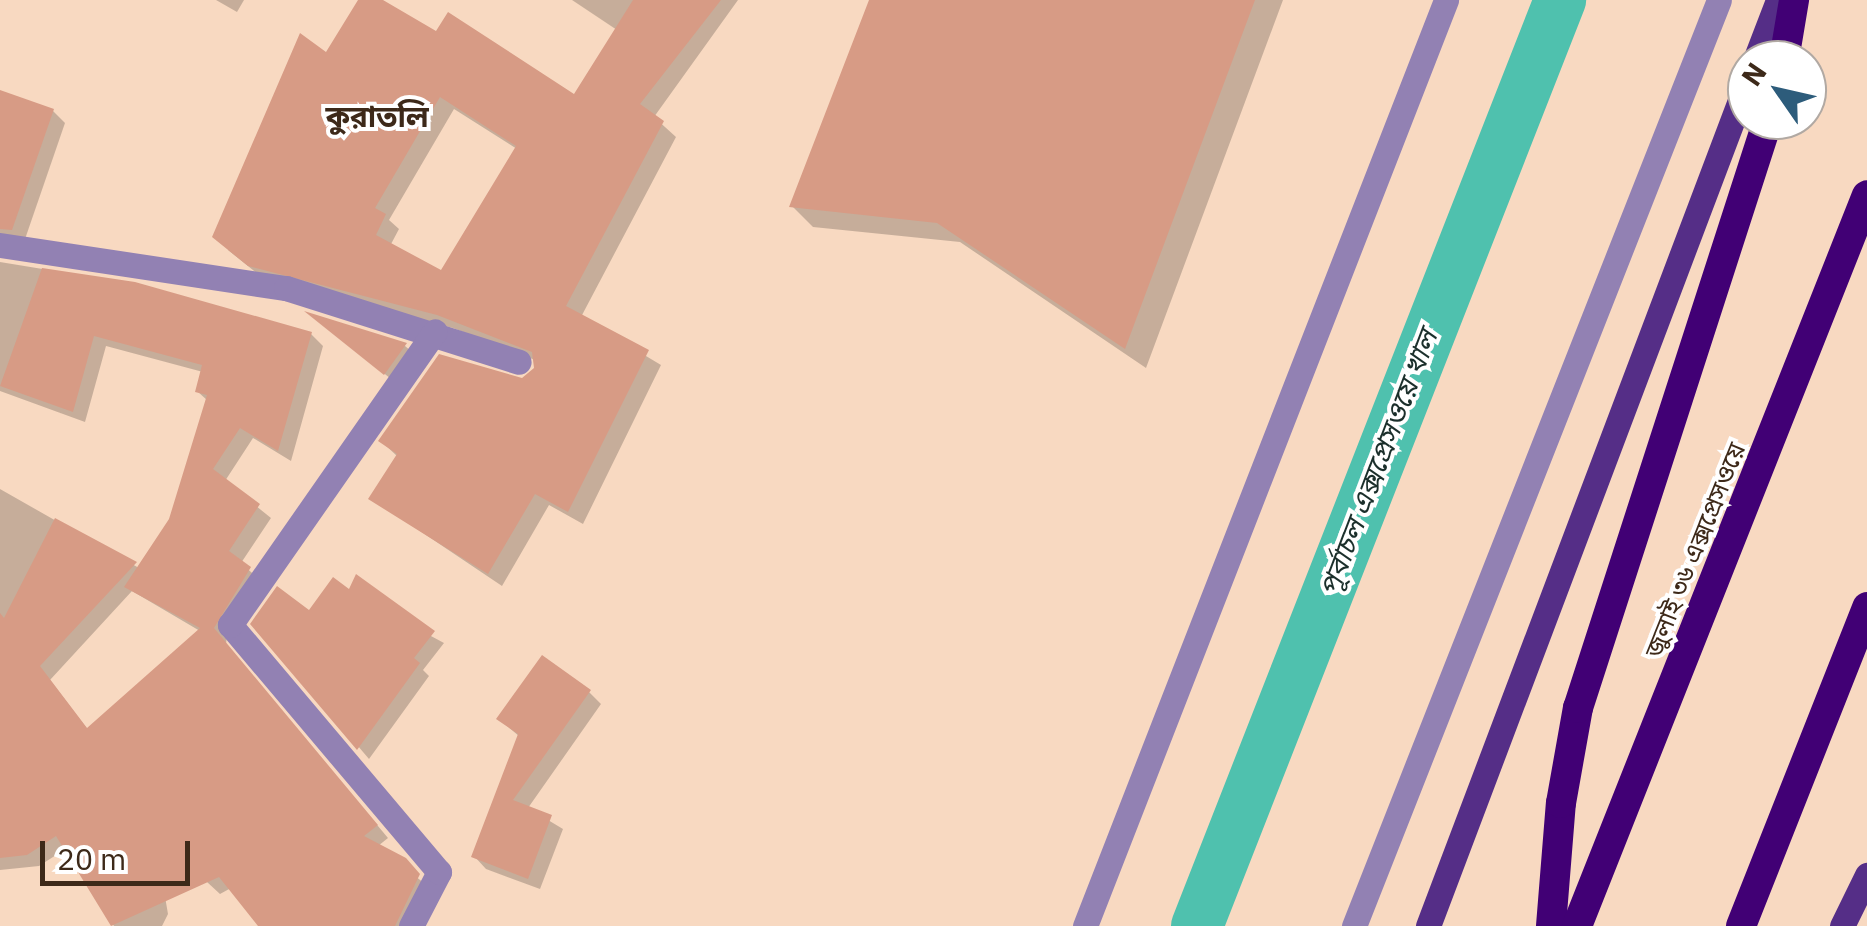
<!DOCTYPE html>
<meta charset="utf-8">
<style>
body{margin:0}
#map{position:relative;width:1867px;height:926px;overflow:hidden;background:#f8d9c1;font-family:"IBM Plex Sans","Noto Sans Bengali",sans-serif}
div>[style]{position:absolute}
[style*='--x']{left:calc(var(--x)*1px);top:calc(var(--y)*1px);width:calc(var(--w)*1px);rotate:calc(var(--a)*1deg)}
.shadow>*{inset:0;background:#0003}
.canal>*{height:52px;margin:-26px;padding:0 26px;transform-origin:26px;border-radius:26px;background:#4fc1ae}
.building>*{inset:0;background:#d79b85}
.minor>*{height:25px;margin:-12.5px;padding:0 12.5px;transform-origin:12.5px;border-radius:12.5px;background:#9281b3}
.major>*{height:25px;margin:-12.5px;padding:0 12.5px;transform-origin:12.5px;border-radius:12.5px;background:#552e87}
.highway>*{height:30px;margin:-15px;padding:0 15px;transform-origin:15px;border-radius:15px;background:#410075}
span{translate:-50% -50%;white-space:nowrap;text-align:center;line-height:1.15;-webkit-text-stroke:8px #fff;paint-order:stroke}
.street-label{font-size:25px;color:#3d2919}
.water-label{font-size:28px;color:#1b2f2b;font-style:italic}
.quarter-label{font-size:30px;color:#3d2919;font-weight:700}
.north{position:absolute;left:1727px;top:40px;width:100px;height:100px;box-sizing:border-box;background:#fff;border:2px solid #b1a9a3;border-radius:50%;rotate:304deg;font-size:28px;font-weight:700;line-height:40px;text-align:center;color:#3d2919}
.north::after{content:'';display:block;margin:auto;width:35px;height:45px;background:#2d5c7b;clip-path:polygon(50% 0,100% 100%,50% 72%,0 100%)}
.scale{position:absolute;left:40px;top:841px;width:150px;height:45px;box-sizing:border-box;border:5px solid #3d2919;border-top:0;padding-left:12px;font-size:30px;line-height:35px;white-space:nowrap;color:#3d2919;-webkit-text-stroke:8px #fff;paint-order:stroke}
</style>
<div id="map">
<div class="shadow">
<div style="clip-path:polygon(216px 0,244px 0,237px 12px)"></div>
<div style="clip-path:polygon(evenodd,361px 0,378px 0,436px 35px,574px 97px,617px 30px,572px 0,738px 0,654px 117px,676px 137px,581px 317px,661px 365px,583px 524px,549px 505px,502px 586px,371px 498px,398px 457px,381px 441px,522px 381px,537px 369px,535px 360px,453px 328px,264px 279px,228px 250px,361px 0,454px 109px,517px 149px,442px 273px,390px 246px,399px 229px,389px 220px,454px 109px)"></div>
<div style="clip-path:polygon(871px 0,1283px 0,1146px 368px,960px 242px,813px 227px,792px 206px)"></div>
<div style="clip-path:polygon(0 93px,53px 111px,65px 123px,24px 242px,0 248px)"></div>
<div style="clip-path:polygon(evenodd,0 262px,134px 284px,311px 334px,323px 346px,291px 461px,253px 438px,225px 481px,271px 518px,241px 563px,261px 581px,228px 628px,226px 644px,388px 838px,378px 846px,430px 888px,411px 926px,261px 926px,231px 888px,220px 894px,207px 882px,150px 809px,168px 914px,162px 926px,114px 926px,67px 848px,39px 866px,0 870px,0 489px,139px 568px,172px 520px,208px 401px,197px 391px,203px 372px,106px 346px,85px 422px,0 391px,0 262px,132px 591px,200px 631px,88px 730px,50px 680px,132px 591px)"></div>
<div style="clip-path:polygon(313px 316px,405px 346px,411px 351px,391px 379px)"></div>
<div style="clip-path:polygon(349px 592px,444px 643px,423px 670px,429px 676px,369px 759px,254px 624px,310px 613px)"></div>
<div style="clip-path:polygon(589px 692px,601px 704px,528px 808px,563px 829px,540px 889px,486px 869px,474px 856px,520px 737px,499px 719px)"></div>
</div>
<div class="canal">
<div style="--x:1197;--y:926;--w:995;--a:-68.59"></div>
</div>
<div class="building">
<div style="clip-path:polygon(evenodd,358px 0,383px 0,436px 31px,448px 12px,574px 94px,633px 0,721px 0,640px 104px,664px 121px,566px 306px,649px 350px,568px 512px,535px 494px,488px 574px,368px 499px,397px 454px,378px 441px,439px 354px,522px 378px,534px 368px,532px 352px,437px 315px,248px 266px,212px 237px,300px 33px,326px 52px,358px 0,440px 97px,516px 146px,441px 270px,376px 235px,386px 214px,375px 208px,440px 97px)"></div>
<div style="clip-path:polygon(869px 0,1255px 0,1125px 349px,937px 223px,789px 207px)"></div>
<div style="clip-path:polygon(0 90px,54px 109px,12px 230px,0 229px)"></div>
<div style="clip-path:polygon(42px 268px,135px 282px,312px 332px,278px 451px,240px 428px,213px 469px,260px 504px,229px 551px,251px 567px,214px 628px,378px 825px,364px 836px,406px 858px,420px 874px,395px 926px,258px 926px,219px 877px,111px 926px,56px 836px,27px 855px,0 858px,0 613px,4px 618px,55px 518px,137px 562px,40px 666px,87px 728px,200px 628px,124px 587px,169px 519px,207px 395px,195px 392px,202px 365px,94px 336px,73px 412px,0 386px)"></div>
<div style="clip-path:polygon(304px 311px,407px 343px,384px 375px)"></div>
<div style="clip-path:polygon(356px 574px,435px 631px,414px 658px,420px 663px,357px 750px,250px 624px,277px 586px,309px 610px,333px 577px,349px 589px)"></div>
<div style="clip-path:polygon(542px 655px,591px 690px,513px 800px,552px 815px,528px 879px,471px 857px,518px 734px,496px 719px)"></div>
</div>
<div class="minor">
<div style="--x:0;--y:245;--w:289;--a:8.6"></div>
<div style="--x:286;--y:288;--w:244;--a:17.6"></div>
<div style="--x:411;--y:926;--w:61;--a:-62.6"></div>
<div style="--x:439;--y:872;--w:324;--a:-130.2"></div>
<div style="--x:230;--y:625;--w:358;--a:-55.1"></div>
<div style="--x:1085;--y:926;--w:994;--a:-68.7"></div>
<div style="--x:1354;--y:926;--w:995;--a:-68.49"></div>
</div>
<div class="major">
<div style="--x:1755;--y:60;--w:64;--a:-69"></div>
<div style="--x:1428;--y:926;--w:902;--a:-69.3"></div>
<div style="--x:1842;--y:926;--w:57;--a:-63.9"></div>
</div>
<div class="highway">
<div style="--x:1784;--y:60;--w:61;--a:-80.5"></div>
<div style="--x:1551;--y:926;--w:123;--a:-85.4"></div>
<div style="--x:1561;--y:803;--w:97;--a:-79.9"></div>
<div style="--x:1578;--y:708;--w:618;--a:-72.09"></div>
<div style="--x:1577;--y:926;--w:786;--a:-68.36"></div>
<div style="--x:1741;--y:926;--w:343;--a:-68.4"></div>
</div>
<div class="street-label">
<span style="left:1695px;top:550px;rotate:-68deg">জুলাই ৩৬ এক্সপ্রেসওয়ে</span>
</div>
<div class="water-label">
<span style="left:1378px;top:463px;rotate:-69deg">পূর্বাচল এক্সপ্রেসওয়ে খাল</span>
</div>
<div class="quarter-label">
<span style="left:377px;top:116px">কুরাতলি</span>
</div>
<div class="north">N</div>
<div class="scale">20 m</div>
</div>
